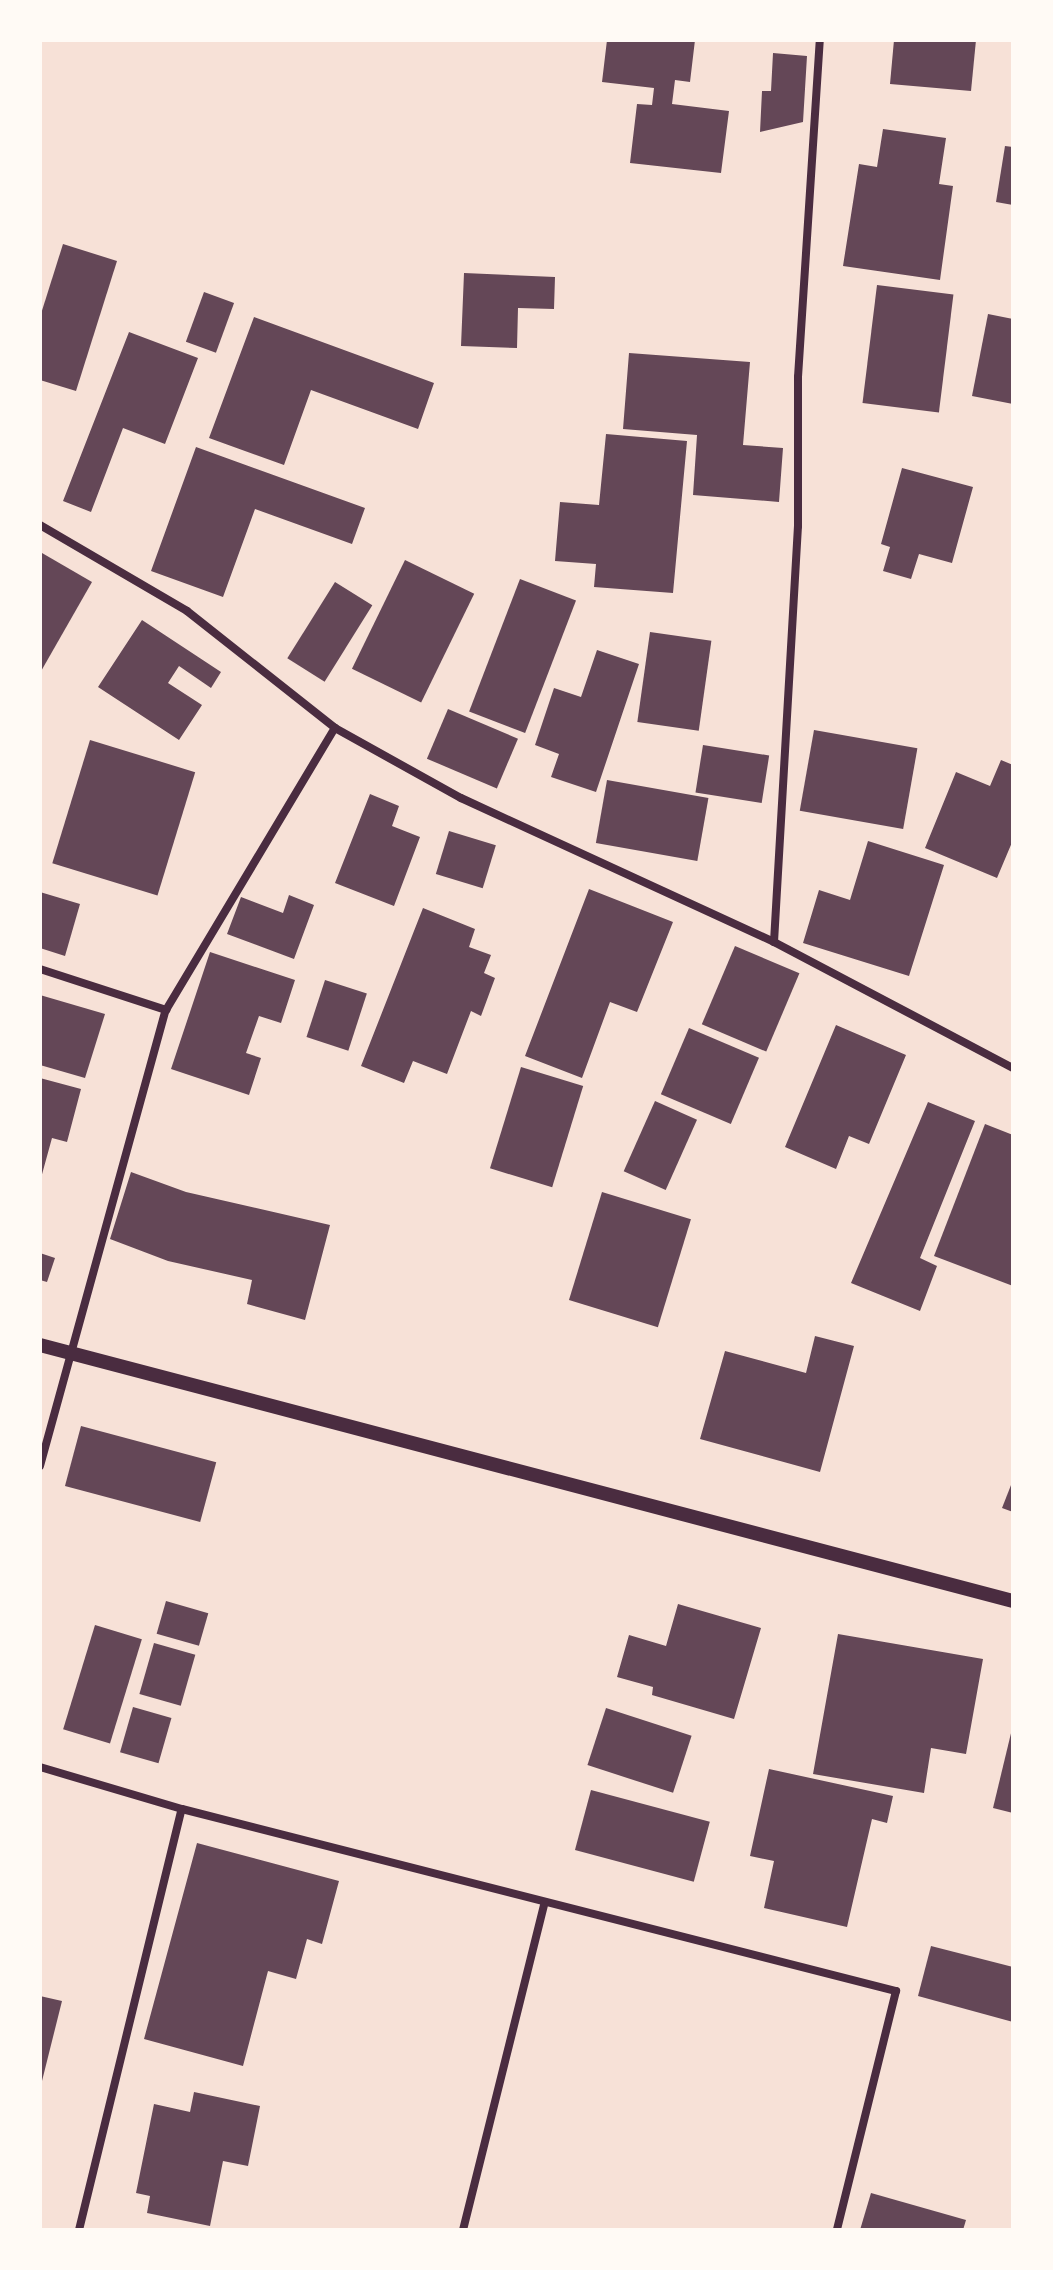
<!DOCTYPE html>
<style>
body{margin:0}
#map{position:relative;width:1053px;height:2270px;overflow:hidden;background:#f7e1d7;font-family:Spectral,serif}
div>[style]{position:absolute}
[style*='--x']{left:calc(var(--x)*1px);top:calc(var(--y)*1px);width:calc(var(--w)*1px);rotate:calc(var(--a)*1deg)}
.building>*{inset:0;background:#644757;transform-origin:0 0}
.minor>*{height:8px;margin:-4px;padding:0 4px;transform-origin:4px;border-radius:4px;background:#4a2c40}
.tertiary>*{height:14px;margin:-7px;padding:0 7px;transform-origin:7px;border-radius:7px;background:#4a2c40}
span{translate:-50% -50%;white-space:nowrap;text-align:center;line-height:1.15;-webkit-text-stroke:8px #fffaf5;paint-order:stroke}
.frame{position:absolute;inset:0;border:42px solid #fffaf5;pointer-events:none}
</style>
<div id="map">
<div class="building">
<div style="clip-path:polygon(607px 40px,695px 40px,690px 82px,675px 80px,672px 104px,729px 111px,721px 173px,630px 163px,637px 104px,652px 105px,654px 88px,602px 82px)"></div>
<div style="clip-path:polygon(894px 40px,976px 40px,971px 91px,890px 84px)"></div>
<div style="clip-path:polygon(773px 53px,807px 56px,803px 122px,760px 132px,762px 91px,771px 91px)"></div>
<div style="clip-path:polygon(883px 129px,946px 138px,939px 184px,953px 186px,940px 280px,843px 266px,859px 164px,877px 167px)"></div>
<div style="clip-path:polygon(1005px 146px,1013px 147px,1013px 205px,996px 202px)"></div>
<div style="clip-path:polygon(63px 244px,117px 261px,76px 391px,40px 380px,40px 317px)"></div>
<div style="clip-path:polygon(464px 273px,555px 277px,554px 309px,518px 308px,517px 348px,461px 346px)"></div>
<div style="left:877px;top:285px;width:77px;height:119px;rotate:7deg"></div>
<div style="left:204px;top:292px;width:32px;height:53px;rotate:20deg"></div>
<div style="clip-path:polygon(988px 314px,1013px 319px,1013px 404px,972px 396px)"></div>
<div style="clip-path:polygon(254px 317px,434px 383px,418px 429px,311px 390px,284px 465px,209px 438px)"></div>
<div style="clip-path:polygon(129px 332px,198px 358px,165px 444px,123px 428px,91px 512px,63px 501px)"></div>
<div style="clip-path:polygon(629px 353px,750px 362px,743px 445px,783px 448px,779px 502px,693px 495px,697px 435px,623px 429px)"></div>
<div style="clip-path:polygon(606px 434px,687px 441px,673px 593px,594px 587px,596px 564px,555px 561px,560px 502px,599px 505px)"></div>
<div style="clip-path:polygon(196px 447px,365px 508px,352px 544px,255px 509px,223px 597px,151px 571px)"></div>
<div style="clip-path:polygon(902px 468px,973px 487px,952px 563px,919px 554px,911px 579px,883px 571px,890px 547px,881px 544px)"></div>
<div style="clip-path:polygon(42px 553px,92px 582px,40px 673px,40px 557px)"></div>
<div style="left:405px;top:560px;width:77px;height:121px;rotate:26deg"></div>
<div style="left:520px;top:579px;width:60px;height:142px;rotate:21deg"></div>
<div style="left:335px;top:582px;width:44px;height:90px;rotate:32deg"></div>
<div style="clip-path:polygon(142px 620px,221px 672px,211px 688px,179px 666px,168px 683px,202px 705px,179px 740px,98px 687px)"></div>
<div style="left:650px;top:632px;width:62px;height:91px;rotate:8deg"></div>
<div style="clip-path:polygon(597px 650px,639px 664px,596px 792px,551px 777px,559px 754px,535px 745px,554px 688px,581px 697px)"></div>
<div style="left:448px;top:709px;width:76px;height:54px;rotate:23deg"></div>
<div style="left:814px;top:730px;width:105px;height:82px;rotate:10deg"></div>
<div style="left:90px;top:740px;width:110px;height:129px;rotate:17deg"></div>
<div style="left:703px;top:745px;width:67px;height:48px;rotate:9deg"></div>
<div style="clip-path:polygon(1001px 760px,1013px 765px,1013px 840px,997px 878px,925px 848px,956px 772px,990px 786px)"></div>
<div style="left:607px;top:780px;width:103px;height:64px;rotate:10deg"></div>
<div style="clip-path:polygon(370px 794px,399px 806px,392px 826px,420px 837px,394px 906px,335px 883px)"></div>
<div style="left:449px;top:831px;width:49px;height:45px;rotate:17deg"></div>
<div style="clip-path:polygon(868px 841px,944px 865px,909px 976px,803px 943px,819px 890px,850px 900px)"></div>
<div style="clip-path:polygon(589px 889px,673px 922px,637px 1012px,610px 1002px,582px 1078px,525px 1056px)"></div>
<div style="clip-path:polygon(40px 892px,80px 904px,65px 956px,40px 948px)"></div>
<div style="clip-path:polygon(289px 895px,314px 905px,294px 959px,227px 934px,241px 897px,283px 913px)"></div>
<div style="clip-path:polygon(423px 908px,475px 929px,469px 947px,491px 955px,484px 973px,495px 978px,481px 1016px,471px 1011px,447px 1074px,413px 1061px,404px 1083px,361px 1066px)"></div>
<div style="left:735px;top:946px;width:70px;height:85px;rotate:23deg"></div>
<div style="clip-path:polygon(210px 952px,295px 980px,281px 1023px,259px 1016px,246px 1053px,261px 1058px,249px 1095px,171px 1069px)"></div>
<div style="left:325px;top:980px;width:44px;height:60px;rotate:18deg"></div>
<div style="clip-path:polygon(40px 995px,105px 1014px,85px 1078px,40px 1065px)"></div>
<div style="clip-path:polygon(836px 1025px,906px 1055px,869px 1144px,849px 1136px,836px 1169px,785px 1147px)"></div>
<div style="left:689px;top:1028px;width:76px;height:72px;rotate:23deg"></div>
<div style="left:521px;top:1067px;width:65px;height:106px;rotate:17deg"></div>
<div style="clip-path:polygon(40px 1078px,81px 1089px,67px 1142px,52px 1138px,41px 1178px)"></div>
<div style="left:655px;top:1101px;width:46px;height:77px;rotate:24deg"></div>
<div style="clip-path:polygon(928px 1102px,975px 1121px,920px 1258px,937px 1266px,920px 1311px,851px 1283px)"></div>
<div style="clip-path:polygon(985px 1124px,1013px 1135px,1013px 1286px,934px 1256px)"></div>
<div style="clip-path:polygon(131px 1172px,186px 1192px,330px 1225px,305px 1320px,247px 1304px,252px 1280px,168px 1261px,110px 1239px)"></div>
<div style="left:602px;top:1192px;width:93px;height:113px;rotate:17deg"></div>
<div style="clip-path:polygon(40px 1253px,55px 1258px,47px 1282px,40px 1280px)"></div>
<div style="clip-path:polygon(815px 1336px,854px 1346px,820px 1472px,700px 1439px,725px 1351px,806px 1373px)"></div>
<div style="left:81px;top:1426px;width:140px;height:62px;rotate:15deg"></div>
<div style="clip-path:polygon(1013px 1480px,1013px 1512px,1002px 1508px)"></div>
<div style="left:166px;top:1601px;width:44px;height:34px;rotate:16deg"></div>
<div style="clip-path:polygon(678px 1604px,761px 1628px,734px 1719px,652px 1695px,653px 1687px,617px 1677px,629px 1635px,666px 1646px)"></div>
<div style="left:95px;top:1625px;width:49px;height:109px;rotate:17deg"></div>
<div style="clip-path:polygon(838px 1634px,983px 1659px,966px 1754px,931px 1748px,924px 1793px,813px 1774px)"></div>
<div style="left:154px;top:1643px;width:43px;height:53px;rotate:16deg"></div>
<div style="left:133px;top:1707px;width:40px;height:47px;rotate:16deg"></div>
<div style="left:606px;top:1708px;width:90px;height:60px;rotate:18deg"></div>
<div style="clip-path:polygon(1012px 1729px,1013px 1729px,1013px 1813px,993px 1808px)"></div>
<div style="clip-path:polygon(769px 1769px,893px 1796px,887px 1823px,872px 1819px,847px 1927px,764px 1908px,774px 1861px,750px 1856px)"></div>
<div style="left:591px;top:1790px;width:123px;height:62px;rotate:15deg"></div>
<div style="clip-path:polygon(197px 1843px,339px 1881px,322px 1944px,307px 1939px,296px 1979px,268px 1971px,243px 2066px,144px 2039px)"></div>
<div style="clip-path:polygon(931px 1946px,1013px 1967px,1013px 2022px,918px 1996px)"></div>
<div style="clip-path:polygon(40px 1996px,62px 2001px,41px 2085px,40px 2084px)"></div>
<div style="clip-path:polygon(194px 2092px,260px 2106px,248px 2166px,223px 2161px,210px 2226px,147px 2213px,150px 2196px,136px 2193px,154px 2104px,190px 2112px)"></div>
<div style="clip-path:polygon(871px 2193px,966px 2220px,963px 2230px,860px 2230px)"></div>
</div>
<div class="minor">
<div style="--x:40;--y:525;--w:170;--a:30.3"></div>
<div style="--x:187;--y:611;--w:189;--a:38.3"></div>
<div style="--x:335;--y:728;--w:144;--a:29.1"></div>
<div style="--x:461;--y:798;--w:345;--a:24.7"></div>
<div style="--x:774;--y:942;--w:270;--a:27.8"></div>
<div style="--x:774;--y:942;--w:417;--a:-86.7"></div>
<div style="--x:798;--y:526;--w:149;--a:-90"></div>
<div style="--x:798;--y:377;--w:338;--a:-86.3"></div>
<div style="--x:40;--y:969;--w:133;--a:18"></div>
<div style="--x:40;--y:1466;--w:473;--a:-74.6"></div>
<div style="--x:166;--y:1010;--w:329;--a:-59.1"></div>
<div style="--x:40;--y:1767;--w:148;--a:16.5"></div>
<div style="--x:182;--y:1809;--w:737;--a:14.3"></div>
<div style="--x:896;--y:1991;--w:246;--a:103.9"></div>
<div style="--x:79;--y:2230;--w:433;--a:-76.3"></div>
<div style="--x:463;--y:2230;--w:338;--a:-76"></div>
</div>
<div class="tertiary">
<div style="--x:40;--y:1345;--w:1006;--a:14.74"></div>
</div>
<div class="frame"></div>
</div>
